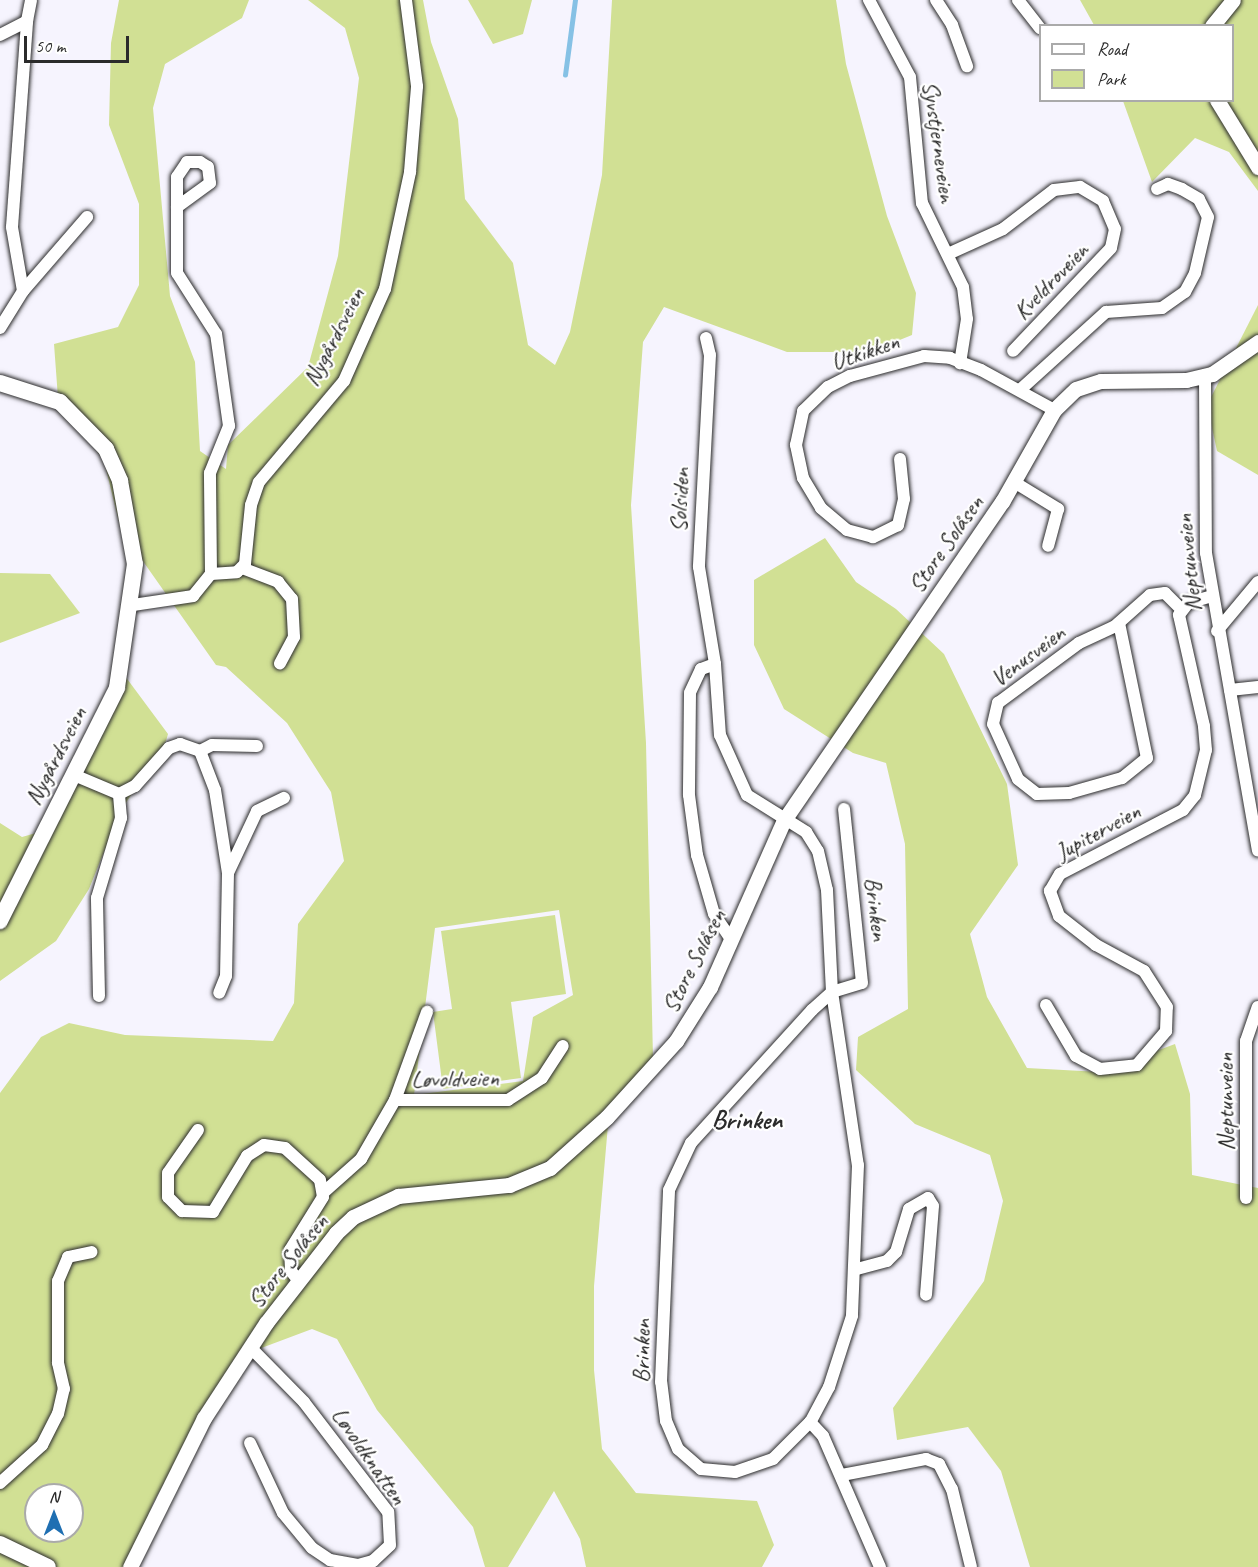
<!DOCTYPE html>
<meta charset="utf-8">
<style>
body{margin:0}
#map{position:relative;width:1258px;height:1567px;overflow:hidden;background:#f6f4fe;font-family:Caveat,sans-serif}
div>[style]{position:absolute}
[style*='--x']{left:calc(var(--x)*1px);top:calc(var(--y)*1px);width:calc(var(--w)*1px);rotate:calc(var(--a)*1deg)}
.green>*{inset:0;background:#d1e094}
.stream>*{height:4.5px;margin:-2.25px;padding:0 2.25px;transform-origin:2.25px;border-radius:2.25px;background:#86c1e5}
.roads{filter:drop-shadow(0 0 2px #2b2b2b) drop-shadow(0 0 2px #2b2b2b)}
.minor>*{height:12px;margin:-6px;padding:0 6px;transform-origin:6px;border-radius:6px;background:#fff}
.tertiary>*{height:15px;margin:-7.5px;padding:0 7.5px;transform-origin:7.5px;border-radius:7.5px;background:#fff}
.secondary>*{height:16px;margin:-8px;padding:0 8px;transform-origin:8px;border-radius:8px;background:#fff}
span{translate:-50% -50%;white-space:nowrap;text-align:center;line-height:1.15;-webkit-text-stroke:4.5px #fff;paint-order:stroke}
.street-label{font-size:24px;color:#2b2b2b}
.neighbourhood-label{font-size:26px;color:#2b2b2b;font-weight:700}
.legend{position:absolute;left:1039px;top:24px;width:195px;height:78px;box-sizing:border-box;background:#fff;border:2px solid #aaa;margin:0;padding:8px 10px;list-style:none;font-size:18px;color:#2b2b2b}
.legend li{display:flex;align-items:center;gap:12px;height:30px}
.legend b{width:30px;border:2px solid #aaa}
.north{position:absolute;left:24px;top:1483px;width:60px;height:60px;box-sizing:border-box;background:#fff;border:2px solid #aaa;border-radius:50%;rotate:0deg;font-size:16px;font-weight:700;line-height:24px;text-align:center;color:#2b2b2b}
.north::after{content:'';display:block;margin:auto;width:21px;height:27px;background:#1f6fb2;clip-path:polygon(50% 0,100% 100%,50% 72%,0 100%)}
.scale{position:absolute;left:24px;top:36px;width:105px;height:27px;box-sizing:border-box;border:3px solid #2b2b2b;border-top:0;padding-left:8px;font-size:18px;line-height:21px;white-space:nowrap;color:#2b2b2b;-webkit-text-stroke:4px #fff;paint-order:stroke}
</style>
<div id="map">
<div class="green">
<div style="clip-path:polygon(evenodd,119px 0,249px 0,242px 18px,165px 64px,153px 108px,170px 296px,195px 362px,200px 451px,226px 469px,228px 445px,308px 367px,338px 256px,359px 78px,345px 28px,308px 0,423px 0,431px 42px,458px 119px,465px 199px,513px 263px,528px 345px,555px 365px,570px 332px,602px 175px,612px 0,836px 0,846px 64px,887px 216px,916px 293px,912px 335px,870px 352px,787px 352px,664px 307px,643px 342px,631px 505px,646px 743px,653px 1058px,608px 1125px,594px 1286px,594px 1370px,602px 1449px,636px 1493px,757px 1501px,774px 1545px,762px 1567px,586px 1567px,580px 1539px,554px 1491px,508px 1567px,485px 1567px,473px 1527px,377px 1410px,337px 1339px,312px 1329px,235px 1358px,154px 1501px,127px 1567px,0 1567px,0 1093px,41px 1037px,69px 1023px,125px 1035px,273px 1041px,294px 1003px,298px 924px,344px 861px,331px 792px,287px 723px,226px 667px,216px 665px,121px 530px,104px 461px,58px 398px,54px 344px,118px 327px,139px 285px,139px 204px,109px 125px,111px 43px,119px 0,559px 910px,573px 995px,533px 1017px,523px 1081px,414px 1095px,435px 928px,559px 910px,119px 0,36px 1495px,72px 1495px,72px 1531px,36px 1531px,36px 1495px)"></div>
<div style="clip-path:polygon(468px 0,532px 0,523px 34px,493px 44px)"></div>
<div style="clip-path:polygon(1080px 0,1258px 0,1258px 191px,1229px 152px,1195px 138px,1152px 182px,1123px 101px,1232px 100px,1232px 26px,1094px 25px)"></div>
<div style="clip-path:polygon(1258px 305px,1258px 475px,1217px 451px,1207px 405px)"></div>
<div style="clip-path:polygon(825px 538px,856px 582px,896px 609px,944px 654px,1007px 784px,1018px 865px,970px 934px,987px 997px,1027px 1068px,1100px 1072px,1175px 1044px,1190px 1094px,1192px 1175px,1258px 1188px,1258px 1567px,1030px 1567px,1001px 1471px,968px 1427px,897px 1440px,893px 1408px,984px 1281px,1003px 1201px,990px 1155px,915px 1124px,856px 1070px,858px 1037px,908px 1009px,905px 844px,886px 763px,853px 753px,784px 709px,754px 645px,754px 580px)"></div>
<div style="clip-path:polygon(0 573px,50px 574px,80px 613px,0 643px)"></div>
<div style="clip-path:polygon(122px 672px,168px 734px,166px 741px,120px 812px,89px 889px,56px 941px,0 981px,0 823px,22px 837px,43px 831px)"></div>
<div style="clip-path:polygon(555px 915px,566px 994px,511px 1002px,521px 1078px,443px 1089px,433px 1012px,452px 1009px,441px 931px)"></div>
</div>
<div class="stream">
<div style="--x:565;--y:75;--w:76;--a:-82.4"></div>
</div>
<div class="roads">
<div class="minor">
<div style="--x:869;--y:0;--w:87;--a:62"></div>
<div style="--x:910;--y:77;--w:127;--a:84.6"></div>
<div style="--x:922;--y:203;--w:93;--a:64"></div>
<div style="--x:963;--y:287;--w:32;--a:83"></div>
<div style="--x:967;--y:319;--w:45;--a:99"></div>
<div style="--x:936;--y:0;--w:30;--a:57"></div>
<div style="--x:952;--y:25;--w:44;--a:69.9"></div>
<div style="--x:1018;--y:0;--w:36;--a:52"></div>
<div style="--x:0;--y:35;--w:30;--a:-27"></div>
<div style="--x:27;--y:21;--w:21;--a:-79"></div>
<div style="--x:948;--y:254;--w:60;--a:-24.4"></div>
<div style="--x:1003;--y:229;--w:64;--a:-37.4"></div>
<div style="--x:1054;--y:190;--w:26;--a:-7"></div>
<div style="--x:1080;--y:187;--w:27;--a:31"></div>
<div style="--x:1103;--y:201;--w:30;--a:67"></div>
<div style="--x:1115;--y:229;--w:19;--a:102"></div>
<div style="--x:1111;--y:248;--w:142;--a:133.6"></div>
<div style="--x:23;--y:291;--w:98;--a:-49.1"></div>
<div style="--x:0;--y:328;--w:44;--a:-58.1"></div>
<div style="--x:23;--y:291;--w:65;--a:-99.8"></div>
<div style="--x:12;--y:227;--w:207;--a:-85.8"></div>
<div style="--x:706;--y:338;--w:17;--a:77"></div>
<div style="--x:710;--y:355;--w:212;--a:93"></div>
<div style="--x:699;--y:567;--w:98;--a:80.6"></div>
<div style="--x:715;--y:664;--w:71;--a:86"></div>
<div style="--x:720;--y:735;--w:66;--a:65.8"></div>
<div style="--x:747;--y:795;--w:70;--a:32.1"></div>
<div style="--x:806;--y:832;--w:22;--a:58"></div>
<div style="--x:818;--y:851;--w:40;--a:77"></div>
<div style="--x:827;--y:890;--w:102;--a:87.2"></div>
<div style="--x:832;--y:992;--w:175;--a:81.5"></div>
<div style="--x:858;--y:1165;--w:151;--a:92.3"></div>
<div style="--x:852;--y:1316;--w:75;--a:107.9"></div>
<div style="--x:829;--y:1387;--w:40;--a:118"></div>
<div style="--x:810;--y:1422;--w:52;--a:135"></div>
<div style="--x:773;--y:1459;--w:40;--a:161.1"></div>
<div style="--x:735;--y:1472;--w:34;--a:-175"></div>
<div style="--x:701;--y:1469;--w:30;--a:-139"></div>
<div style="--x:678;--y:1449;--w:30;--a:-113"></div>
<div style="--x:666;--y:1421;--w:39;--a:-97"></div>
<div style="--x:661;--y:1382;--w:192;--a:-87.6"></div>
<div style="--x:669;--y:1190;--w:52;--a:-64.9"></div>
<div style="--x:691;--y:1143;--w:180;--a:-47.7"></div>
<div style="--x:812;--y:1010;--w:27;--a:-42"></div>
<div style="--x:832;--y:992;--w:31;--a:-17"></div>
<div style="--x:862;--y:983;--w:175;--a:-95.9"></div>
<div style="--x:1205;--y:375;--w:178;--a:89.7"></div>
<div style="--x:1206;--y:553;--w:302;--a:80.1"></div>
<div style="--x:1021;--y:389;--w:115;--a:-42.2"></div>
<div style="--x:1106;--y:312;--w:56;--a:-4.1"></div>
<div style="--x:1162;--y:308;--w:28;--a:-35"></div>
<div style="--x:1185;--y:292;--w:21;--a:-62"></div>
<div style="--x:1195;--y:273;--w:57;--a:-76.9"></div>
<div style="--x:1208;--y:217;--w:20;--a:-117"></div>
<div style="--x:1199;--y:199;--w:20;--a:-150"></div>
<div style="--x:1182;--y:189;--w:15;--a:-160"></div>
<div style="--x:1168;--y:184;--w:12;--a:156"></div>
<div style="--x:900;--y:459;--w:40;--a:84.3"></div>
<div style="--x:904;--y:499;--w:27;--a:103"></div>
<div style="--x:898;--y:525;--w:28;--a:154"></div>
<div style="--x:873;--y:537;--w:27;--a:-165"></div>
<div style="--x:847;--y:530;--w:34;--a:-140"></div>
<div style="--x:821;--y:508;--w:35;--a:-121"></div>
<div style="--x:803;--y:478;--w:34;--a:-102"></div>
<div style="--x:796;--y:445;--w:35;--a:-78"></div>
<div style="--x:803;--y:411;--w:35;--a:-44"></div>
<div style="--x:828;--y:387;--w:25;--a:-27"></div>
<div style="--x:850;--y:376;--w:77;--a:-15.1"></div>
<div style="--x:924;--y:356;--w:26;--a:4"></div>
<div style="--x:950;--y:358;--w:33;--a:21"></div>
<div style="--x:981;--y:370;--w:83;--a:28.7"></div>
<div style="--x:1014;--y:482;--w:52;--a:31.5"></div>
<div style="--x:1058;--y:509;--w:38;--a:105"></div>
<div style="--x:242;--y:568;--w:39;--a:21"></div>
<div style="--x:278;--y:582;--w:22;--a:51"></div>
<div style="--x:292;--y:599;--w:38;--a:87"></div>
<div style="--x:294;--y:637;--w:30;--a:118"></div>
<div style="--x:211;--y:574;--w:26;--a:-4"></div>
<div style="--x:237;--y:572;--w:11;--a:-45"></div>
<div style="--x:245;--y:564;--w:59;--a:-84.2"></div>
<div style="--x:251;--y:505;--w:24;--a:-71"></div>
<div style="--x:259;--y:482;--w:132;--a:-49.9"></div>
<div style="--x:344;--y:381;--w:101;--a:-66"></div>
<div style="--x:385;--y:289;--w:120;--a:-77.9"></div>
<div style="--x:410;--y:172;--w:86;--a:-85.3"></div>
<div style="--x:417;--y:86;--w:87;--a:-97.3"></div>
<div style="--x:133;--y:605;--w:61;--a:-8.5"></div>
<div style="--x:193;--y:596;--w:28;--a:-51"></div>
<div style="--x:211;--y:574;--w:101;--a:-90.6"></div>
<div style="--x:210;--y:473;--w:51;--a:-68"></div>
<div style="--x:229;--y:426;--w:93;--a:-98"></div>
<div style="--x:216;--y:334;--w:72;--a:-122.6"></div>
<div style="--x:177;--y:273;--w:96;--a:-90"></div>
<div style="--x:177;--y:177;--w:18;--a:-56"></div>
<div style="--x:187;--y:162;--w:13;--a:0"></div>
<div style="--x:200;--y:162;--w:9;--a:32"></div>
<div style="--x:208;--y:167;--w:16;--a:83"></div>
<div style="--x:210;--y:183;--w:41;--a:144"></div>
<div style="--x:1119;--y:623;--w:138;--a:78.3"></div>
<div style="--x:1147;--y:758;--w:32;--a:141"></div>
<div style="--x:1122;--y:778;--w:55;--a:164.2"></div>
<div style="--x:1069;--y:793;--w:32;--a:178"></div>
<div style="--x:1037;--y:794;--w:24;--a:-142"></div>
<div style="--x:1018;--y:779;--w:60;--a:-114.4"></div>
<div style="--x:993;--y:724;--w:22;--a:-77"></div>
<div style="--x:998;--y:703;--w:101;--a:-36.5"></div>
<div style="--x:1079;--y:643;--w:38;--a:-25"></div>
<div style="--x:1114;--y:627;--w:48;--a:-41.6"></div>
<div style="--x:1150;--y:595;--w:15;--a:-8"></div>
<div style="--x:1165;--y:593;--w:23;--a:45"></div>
<div style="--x:1217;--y:631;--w:64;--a:-50.1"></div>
<div style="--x:715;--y:664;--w:15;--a:160"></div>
<div style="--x:701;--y:669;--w:26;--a:115"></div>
<div style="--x:690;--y:693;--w:102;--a:90.6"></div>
<div style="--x:689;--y:795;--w:61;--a:82.4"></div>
<div style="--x:697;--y:855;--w:61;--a:73.9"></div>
<div style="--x:714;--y:914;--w:30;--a:56"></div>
<div style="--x:1230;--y:690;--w:28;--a:-6"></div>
<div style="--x:200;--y:751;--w:13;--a:-27"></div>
<div style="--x:212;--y:745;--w:45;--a:1.3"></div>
<div style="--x:74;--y:775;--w:49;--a:22.9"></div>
<div style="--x:119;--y:794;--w:18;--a:-27"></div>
<div style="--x:135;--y:786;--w:51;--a:-48.2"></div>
<div style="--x:169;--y:748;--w:12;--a:-20"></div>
<div style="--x:180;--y:744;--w:21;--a:19"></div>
<div style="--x:200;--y:751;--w:42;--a:69"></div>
<div style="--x:215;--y:790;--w:84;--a:81.1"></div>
<div style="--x:228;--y:873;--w:103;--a:91.1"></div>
<div style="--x:226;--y:976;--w:18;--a:112"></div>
<div style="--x:228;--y:873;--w:68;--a:-64.9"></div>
<div style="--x:257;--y:811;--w:30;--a:-26"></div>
<div style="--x:99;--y:996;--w:98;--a:-91.2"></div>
<div style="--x:97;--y:898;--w:84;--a:-73.3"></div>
<div style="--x:121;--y:818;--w:24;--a:-95"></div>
<div style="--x:1046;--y:1005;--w:59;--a:59.5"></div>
<div style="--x:1076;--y:1056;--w:27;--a:28"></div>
<div style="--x:1100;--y:1069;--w:37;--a:-6"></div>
<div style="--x:1137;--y:1065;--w:45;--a:-49.5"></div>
<div style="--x:1166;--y:1031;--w:24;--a:-88"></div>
<div style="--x:1167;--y:1007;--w:43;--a:-122.6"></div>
<div style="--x:1144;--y:971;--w:55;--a:-151.6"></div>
<div style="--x:1096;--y:945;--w:47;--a:-141.9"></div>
<div style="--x:1059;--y:916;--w:27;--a:-110"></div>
<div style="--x:1050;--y:891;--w:20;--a:-60"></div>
<div style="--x:1060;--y:874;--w:139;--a:-27.5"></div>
<div style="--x:1183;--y:810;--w:19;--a:-51"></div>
<div style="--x:1195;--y:795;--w:46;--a:-76.3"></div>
<div style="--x:1206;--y:750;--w:24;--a:-95"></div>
<div style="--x:1204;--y:726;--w:114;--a:-102.7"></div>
<div style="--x:1179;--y:615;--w:15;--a:-53"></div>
<div style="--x:1188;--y:603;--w:26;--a:-16"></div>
<div style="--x:395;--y:1100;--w:94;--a:-70"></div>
<div style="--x:198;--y:1130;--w:52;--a:124.9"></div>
<div style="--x:168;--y:1173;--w:24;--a:90"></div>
<div style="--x:168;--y:1197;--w:20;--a:45"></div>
<div style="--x:182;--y:1211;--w:31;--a:2"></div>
<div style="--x:213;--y:1212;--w:66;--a:-58.7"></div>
<div style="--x:247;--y:1156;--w:20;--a:-33"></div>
<div style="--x:264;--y:1145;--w:21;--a:8"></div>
<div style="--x:285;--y:1148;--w:47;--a:42.4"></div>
<div style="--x:320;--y:1180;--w:17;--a:80"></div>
<div style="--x:323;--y:1197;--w:62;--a:121.9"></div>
<div style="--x:290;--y:1250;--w:21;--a:87"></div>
<div style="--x:291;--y:1271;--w:11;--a:52"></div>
<div style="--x:324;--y:1192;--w:50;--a:-41.7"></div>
<div style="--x:361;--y:1159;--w:68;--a:-60"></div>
<div style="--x:395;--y:1100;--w:113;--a:0"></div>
<div style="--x:508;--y:1100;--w:40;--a:-32.9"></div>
<div style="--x:542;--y:1078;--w:38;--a:-57"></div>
<div style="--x:1246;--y:1198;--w:157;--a:-90"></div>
<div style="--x:1246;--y:1041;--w:36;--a:-71"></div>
<div style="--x:857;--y:1269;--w:31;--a:-15"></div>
<div style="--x:887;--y:1261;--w:13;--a:-45"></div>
<div style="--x:896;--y:1252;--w:45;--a:-73.2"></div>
<div style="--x:909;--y:1209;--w:22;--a:-30"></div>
<div style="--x:928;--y:1198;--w:9;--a:58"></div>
<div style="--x:933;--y:1206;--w:89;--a:94.5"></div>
<div style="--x:810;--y:1422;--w:19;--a:47"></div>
<div style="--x:823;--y:1436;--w:143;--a:66.5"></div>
<div style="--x:250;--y:1443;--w:77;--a:64.8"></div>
<div style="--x:283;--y:1513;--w:45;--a:50.4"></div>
<div style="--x:312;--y:1548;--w:22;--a:34"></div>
<div style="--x:330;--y:1560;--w:28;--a:10"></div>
<div style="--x:358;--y:1565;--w:16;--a:-15"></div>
<div style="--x:373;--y:1561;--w:23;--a:-43"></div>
<div style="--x:390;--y:1545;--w:33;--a:-93"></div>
<div style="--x:388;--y:1512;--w:138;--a:-127.4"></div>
<div style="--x:304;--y:1402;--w:76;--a:-134.5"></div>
<div style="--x:842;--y:1475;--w:86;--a:-10.8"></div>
<div style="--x:926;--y:1459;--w:14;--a:21"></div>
<div style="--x:939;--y:1464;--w:28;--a:63"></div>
<div style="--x:952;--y:1489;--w:80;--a:76.3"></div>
<div style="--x:0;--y:1483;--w:57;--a:-42.1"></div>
<div style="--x:42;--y:1445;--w:35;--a:-63"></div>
<div style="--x:58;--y:1414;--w:26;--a:-77"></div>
<div style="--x:64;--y:1389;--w:27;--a:-103"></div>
<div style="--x:58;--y:1363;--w:82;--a:-90"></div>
<div style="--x:58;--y:1281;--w:26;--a:-67"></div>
<div style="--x:68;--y:1257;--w:24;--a:-12"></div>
</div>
<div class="tertiary">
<div style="--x:1212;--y:26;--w:33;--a:-51"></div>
<div style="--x:1217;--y:100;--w:79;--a:58.5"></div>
<div style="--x:130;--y:1567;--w:166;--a:-63.6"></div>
<div style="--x:204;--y:1418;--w:113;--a:-56.9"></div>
<div style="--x:266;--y:1323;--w:114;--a:-52.1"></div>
<div style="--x:336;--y:1233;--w:23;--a:-43"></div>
<div style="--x:353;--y:1217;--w:50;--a:-25"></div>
<div style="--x:398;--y:1196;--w:112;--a:-5.7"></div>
<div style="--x:509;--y:1185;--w:44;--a:-22.5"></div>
<div style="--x:550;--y:1168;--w:76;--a:-41.8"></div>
<div style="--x:607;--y:1117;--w:103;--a:-47.8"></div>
<div style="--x:676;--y:1041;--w:64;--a:-57.8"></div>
<div style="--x:710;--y:987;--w:183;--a:-66.1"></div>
<div style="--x:784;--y:820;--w:386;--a:-55.6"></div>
<div style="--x:1002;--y:502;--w:106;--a:-60.5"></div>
<div style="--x:1054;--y:410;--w:30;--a:-44"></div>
<div style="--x:1076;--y:389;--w:26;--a:-18"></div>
<div style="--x:1101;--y:381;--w:85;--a:-0.7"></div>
<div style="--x:1186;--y:380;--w:27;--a:-13"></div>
<div style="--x:1212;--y:374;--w:56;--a:-34.8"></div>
</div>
<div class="secondary">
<div style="--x:0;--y:383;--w:63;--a:17.6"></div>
<div style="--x:60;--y:402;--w:66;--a:45.6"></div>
<div style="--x:106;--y:449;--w:35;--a:66"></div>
<div style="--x:120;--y:481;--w:84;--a:79.8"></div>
<div style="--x:135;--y:564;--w:125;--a:98.3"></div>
<div style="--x:117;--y:688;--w:261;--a:116.7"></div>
<div style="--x:0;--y:1544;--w:53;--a:25.6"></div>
</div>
</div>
<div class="street-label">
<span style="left:939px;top:142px;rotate:82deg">Syvstjerneveien</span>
<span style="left:1051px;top:281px;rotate:-46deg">Kveldroveien</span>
<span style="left:334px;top:337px;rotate:-63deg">Nygårdsveien</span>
<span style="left:865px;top:352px;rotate:-19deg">Utkikken</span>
<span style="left:680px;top:500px;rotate:-87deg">Solsiden</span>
<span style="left:946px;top:544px;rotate:-55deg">Store Solåsen</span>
<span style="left:1189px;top:563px;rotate:-96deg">Neptunveien</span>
<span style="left:1028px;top:656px;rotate:-37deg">Venusveien</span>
<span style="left:56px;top:756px;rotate:-63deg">Nygårdsveien</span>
<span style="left:1098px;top:832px;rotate:-29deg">Jupiterveien</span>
<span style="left:876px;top:909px;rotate:83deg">Brinken</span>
<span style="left:694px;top:961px;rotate:-63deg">Store Solåsen</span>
<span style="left:455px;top:1079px;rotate:-1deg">Løvoldveien</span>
<span style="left:1226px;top:1102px;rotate:-91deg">Neptunveien</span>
<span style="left:288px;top:1261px;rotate:-51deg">Store Solåsen</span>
<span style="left:642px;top:1351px;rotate:-89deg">Brinken</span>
<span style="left:369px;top:1456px;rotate:55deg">Løvoldknatten</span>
</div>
<div class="neighbourhood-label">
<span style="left:747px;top:1120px">Brinken</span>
</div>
<ul class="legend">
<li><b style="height:8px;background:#fff"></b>Road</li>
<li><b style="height:16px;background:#d1e094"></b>Park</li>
</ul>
<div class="north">N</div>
<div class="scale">50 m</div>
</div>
